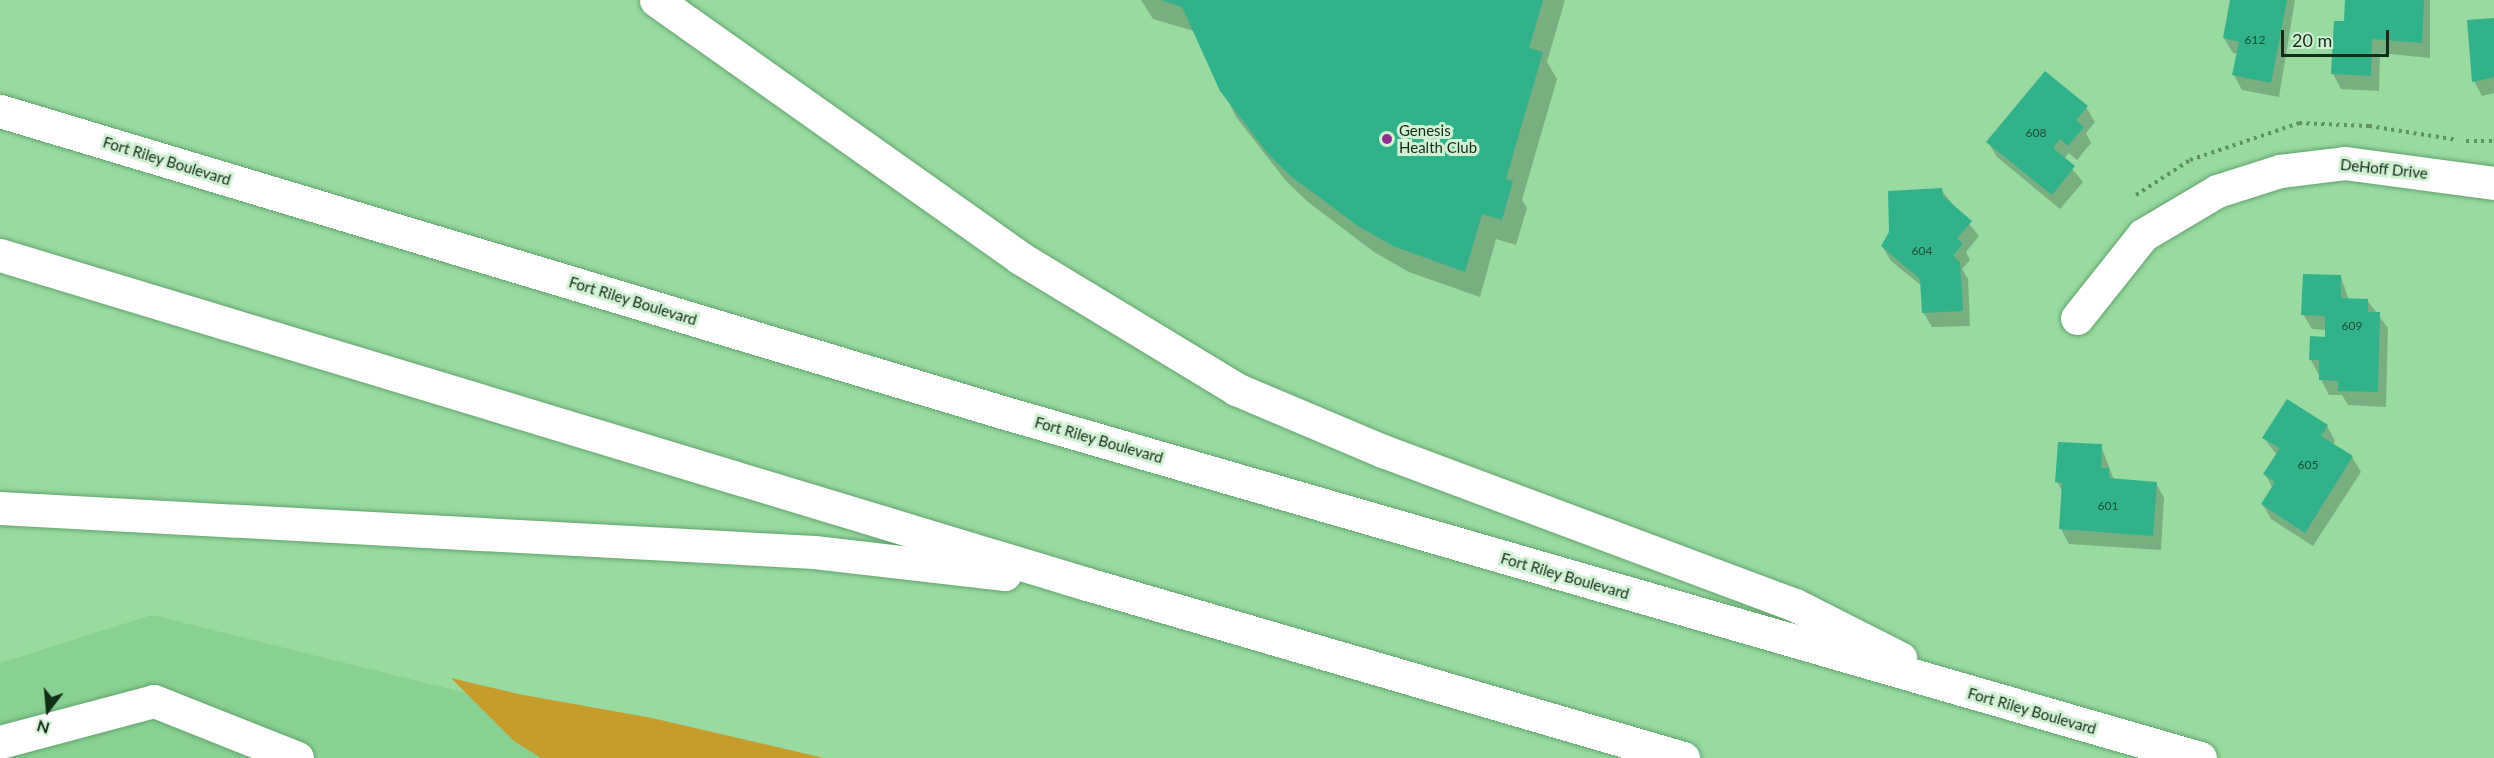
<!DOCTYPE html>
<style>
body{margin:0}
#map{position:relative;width:2494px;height:758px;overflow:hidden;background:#98daa0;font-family:Lato,sans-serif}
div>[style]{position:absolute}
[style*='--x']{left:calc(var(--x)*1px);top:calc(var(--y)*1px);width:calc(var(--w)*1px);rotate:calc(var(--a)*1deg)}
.built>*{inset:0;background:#89d192}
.green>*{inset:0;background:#c69d2c}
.shadow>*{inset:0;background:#0003}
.building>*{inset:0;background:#32b28b}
.path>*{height:4px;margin-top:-2px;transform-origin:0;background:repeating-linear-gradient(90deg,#5f9065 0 3px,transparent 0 7.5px)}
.roads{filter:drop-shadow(0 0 2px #62a26b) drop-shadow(0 0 2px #62a26b)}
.minor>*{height:33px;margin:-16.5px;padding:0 16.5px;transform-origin:16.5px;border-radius:16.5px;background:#fff}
.highway>*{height:33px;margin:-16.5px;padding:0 16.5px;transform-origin:16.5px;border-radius:16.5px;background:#fff}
.dots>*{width:16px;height:16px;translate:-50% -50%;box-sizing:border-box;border:3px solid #d1f1d4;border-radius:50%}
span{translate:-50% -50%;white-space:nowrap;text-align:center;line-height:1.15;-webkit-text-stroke:6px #d1f1d4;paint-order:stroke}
.number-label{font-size:12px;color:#1b4e34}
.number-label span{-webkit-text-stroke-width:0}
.poi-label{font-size:15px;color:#132d17}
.left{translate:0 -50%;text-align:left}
.street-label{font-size:15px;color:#132d17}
.north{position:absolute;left:18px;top:680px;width:60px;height:60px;-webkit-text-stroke:4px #d1f1d4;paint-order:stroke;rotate:196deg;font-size:16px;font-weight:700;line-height:24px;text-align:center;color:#132d17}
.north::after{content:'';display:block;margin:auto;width:21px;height:27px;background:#132d17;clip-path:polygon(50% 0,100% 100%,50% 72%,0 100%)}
.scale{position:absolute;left:2281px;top:30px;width:108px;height:27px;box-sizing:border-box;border:3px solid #132d17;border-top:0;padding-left:8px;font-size:18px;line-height:21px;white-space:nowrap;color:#132d17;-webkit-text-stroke:4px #d1f1d4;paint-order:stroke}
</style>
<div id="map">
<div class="built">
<div style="clip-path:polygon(152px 615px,727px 758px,0 758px,0 663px)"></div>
</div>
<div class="green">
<div style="clip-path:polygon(451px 678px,518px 694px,652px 718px,824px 758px,541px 758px,514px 741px)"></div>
</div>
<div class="shadow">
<div style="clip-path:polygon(1141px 0,1565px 0,1547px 62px,1557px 79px,1522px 200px,1527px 208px,1516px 245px,1496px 239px,1480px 297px,1409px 272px,1374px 252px,1308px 202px,1286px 181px,1236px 117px,1194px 31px,1153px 19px)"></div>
<div style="clip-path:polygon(2232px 0,2295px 0,2279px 97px,2242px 90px,2234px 75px,2238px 54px,2233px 53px,2224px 38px)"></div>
<div style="clip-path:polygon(2346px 0,2430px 0,2430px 58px,2380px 53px,2379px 91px,2341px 89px,2333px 74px,2345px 23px)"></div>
<div style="clip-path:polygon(2494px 20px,2494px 93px,2482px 96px,2474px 81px)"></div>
<div style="clip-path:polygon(2086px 107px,2095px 122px,2086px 133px,2091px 143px,2077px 160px,2069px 153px,2064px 159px,2083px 182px,2060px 209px,1997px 157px,1988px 142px)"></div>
<div style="clip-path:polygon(1941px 190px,1979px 236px,1966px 252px,1970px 260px,1962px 269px,1968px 279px,1970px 326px,1932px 327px,1923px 312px,1922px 286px,1891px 261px,1882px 246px)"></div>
<div style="clip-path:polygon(2341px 277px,2349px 300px,2367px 300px,2388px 328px,2386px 407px,2348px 405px,2342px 395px,2329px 395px,2311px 360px,2326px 339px,2326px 330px,2312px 329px,2303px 314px)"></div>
<div style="clip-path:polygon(2327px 426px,2335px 441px,2333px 445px,2352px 457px,2361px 472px,2313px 546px,2271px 519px,2263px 505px,2273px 489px,2265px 474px,2277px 455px,2264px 438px)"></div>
<div style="clip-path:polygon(2101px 446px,2114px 480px,2156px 483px,2164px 498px,2161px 550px,2069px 544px,2061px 529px,2063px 493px,2057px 482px)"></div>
</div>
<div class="building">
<div style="clip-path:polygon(1161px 0,1543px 0,1529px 48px,1543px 52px,1506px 179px,1513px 181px,1502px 220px,1482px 214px,1465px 272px,1393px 246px,1358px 226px,1292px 177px,1269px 155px,1220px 91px,1182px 7px)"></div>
<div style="clip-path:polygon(2230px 0,2287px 0,2271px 83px,2232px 75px,2239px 42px,2223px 38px)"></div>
<div style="clip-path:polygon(2345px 0,2424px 0,2422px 43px,2372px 39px,2371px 76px,2331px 74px,2334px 21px,2344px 21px)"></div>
<div style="clip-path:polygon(2494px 18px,2494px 77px,2472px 82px,2467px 20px)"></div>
<div style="clip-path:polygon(2045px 71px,2088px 106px,2076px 120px,2084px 127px,2068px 146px,2060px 139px,2053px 148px,2075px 166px,2052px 195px,1986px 142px)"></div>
<div style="clip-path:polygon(1942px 188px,1943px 196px,1972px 221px,1957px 238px,1963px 244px,1953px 256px,1960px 262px,1963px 311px,1922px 313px,1920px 279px,1881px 246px,1889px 232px,1888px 191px)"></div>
<div style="clip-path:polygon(2303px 274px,2341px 275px,2341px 298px,2368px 299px,2368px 312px,2380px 312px,2378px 392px,2338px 391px,2338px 381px,2319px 380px,2319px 360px,2309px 360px,2310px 336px,2325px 337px,2325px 316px,2301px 315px)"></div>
<div style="clip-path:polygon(2287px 399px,2328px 425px,2321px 436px,2353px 456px,2305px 533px,2261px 504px,2275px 482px,2263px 474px,2280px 448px,2262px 438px)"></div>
<div style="clip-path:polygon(2058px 442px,2102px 444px,2101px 468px,2109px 468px,2109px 478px,2157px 482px,2153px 536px,2059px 529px,2062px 483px,2055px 482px)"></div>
</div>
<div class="path">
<div style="--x:2466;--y:141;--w:28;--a:0"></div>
<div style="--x:2136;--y:195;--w:64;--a:-32.9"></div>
<div style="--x:2190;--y:160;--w:115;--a:-18.7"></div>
<div style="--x:2299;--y:123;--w:70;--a:2.5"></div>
<div style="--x:2369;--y:126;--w:90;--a:8.9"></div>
</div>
<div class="roads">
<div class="minor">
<div style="--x:2077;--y:318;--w:106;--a:-51.5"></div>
<div style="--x:2143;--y:235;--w:86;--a:-30.7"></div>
<div style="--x:2217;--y:191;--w:66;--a:-17.6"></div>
<div style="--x:2280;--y:171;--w:65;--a:-7"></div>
<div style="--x:2345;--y:163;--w:150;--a:7.6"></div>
<div style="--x:0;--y:742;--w:159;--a:-14.9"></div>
<div style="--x:154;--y:701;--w:154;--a:21.7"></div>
</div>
<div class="highway">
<div style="--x:656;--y:0;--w:446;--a:35.3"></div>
<div style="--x:1020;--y:258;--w:253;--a:31.2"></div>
<div style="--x:1236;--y:389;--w:160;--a:22.9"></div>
<div style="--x:1383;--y:451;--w:440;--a:20.5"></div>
<div style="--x:1795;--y:605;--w:118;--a:26.8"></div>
<div style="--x:0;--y:111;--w:1046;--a:16.72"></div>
<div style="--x:1002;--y:412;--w:1247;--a:16.11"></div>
<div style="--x:0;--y:255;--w:1136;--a:16.84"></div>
<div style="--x:1087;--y:584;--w:621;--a:16.27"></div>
<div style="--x:0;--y:508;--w:815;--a:3.09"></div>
<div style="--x:814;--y:552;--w:192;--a:6.6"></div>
</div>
</div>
<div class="dots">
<div style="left:1387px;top:139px;background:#932e94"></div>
</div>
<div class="number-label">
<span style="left:2255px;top:40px">612</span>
<span style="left:2036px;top:133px">608</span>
<span style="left:1922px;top:251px">604</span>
<span style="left:2352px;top:326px">609</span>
<span style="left:2308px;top:465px">605</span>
<span style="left:2108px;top:506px">601</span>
</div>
<div class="poi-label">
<span class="left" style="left:1399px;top:139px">Genesis<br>Health Club</span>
</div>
<div class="street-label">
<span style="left:167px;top:161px;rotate:17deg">Fort Riley Boulevard</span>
<span style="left:2384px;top:169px;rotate:6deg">DeHoff Drive</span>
<span style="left:633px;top:301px;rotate:17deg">Fort Riley Boulevard</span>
<span style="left:1099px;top:440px;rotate:16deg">Fort Riley Boulevard</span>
<span style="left:1565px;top:576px;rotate:16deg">Fort Riley Boulevard</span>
<span style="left:2032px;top:711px;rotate:16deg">Fort Riley Boulevard</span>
</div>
<div class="north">N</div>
<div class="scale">20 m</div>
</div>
